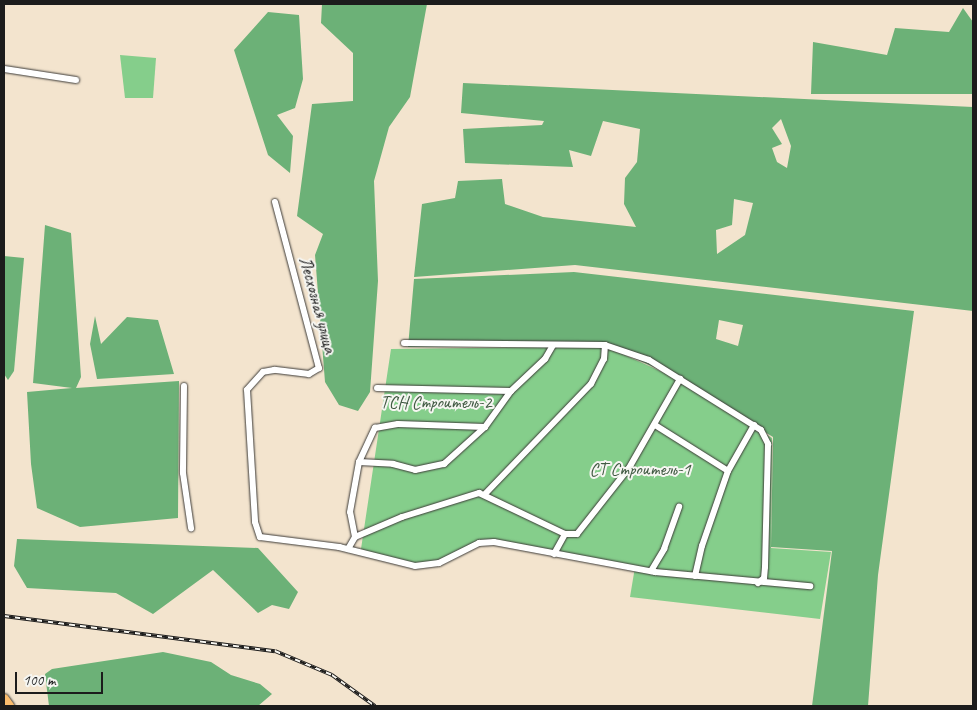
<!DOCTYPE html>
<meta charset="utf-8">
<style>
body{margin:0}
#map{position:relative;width:977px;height:710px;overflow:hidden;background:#f3e4ce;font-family:Caveat,sans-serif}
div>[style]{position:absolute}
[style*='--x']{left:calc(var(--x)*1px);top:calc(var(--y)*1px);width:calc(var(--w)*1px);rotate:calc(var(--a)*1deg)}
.green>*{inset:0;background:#85ce8b}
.forest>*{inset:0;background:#6cb177}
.roads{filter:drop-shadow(0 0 1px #3c3a37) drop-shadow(0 0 1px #3c3a37)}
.minor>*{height:6px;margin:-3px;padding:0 3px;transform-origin:3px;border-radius:3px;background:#fff}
.primary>*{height:10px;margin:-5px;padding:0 5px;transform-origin:5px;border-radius:5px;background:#fbbd6e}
.rail>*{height:4px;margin-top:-2px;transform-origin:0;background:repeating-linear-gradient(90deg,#f6f6f2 0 5.5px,#1c1c1c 0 11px);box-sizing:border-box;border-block:1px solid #1c1c1c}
span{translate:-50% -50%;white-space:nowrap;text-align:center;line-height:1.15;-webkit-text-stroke:4px #f6f6f2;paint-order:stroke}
.street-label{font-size:18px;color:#1c1c1c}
.park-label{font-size:18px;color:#415a43}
.frame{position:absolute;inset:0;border:5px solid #1c1c1c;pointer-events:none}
.scale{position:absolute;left:15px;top:672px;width:88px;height:22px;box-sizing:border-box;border:2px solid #1c1c1c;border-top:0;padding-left:6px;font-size:15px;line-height:18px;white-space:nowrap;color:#1c1c1c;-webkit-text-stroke:4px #f6f6f2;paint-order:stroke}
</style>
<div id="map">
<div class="green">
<div style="clip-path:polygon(120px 55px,156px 58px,153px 98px,125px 98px)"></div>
<div style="clip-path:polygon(551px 347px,544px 359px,511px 389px,485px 426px,457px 454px,445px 462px,414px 469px,415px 472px,445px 465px,458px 456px,486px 428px,513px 391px,546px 360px,554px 347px,607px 347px,678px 379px,772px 438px,771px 548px,831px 552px,820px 619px,630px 597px,635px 567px,556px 553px,567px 533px,480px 491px,430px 506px,484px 495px,491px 502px,564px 534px,553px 553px,494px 541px,478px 542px,439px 562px,416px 565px,391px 561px,361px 549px,391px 349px)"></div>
</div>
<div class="forest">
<div style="clip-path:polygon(322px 4px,427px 4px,410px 97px,389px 127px,374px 181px,378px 281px,370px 392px,358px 411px,339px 405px,325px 382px,315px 255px,323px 234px,297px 216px,312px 104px,353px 101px,353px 53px,321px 23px)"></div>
<div style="clip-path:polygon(963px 8px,973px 22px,973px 94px,811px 94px,813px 42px,887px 55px,895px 28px,949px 32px)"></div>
<div style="clip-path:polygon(268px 12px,299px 15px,303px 79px,295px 108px,277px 115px,293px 136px,290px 173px,268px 155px,234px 50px)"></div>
<div style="clip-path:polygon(evenodd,463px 83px,973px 107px,973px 311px,575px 265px,414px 277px,422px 204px,455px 198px,458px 181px,502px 179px,505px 204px,543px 217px,636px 227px,624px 204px,625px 178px,637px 162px,640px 129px,603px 121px,591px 156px,569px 150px,573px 167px,465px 163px,463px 129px,542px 125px,544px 121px,461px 113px,463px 83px,781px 119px,791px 146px,787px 168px,777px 162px,772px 148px,782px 144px,772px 128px,781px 119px,463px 83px,734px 199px,753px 203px,745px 235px,717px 254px,716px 230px,732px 225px,734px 199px)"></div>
<div style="clip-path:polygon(45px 225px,71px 233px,81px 377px,76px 388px,179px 381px,178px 518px,80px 527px,37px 508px,31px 464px,27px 392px,72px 388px,33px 383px)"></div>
<div style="clip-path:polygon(4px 256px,24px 258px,14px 371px,8px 380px,4px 374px)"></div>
<div style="clip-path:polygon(evenodd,574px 272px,914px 311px,878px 575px,868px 706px,812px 706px,832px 551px,771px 547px,773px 437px,680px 379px,605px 345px,408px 347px,414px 279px,574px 272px,719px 320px,743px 325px,738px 346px,716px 339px,719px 320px)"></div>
<div style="clip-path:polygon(95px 316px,101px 344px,127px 317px,158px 320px,174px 374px,97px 379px,90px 344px)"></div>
<div style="clip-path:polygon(17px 539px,258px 548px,298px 592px,289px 609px,272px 605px,258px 613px,213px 570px,153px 614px,116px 593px,27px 588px,14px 566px)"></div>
<div style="clip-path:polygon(163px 652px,211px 662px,231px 675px,260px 684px,272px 694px,258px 706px,49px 706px,45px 674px,52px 669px)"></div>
</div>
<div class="roads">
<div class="minor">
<div style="--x:4;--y:69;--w:73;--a:8.7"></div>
<div style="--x:275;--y:202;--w:172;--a:75.2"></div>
<div style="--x:319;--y:368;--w:12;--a:149"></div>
<div style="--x:309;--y:374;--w:35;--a:-173"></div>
<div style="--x:274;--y:370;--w:11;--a:170"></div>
<div style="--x:263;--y:372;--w:24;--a:132"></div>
<div style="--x:247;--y:390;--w:132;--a:86.5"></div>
<div style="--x:255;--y:522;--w:16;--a:72"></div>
<div style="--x:260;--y:537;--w:80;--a:7.2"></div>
<div style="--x:339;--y:547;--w:78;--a:14"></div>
<div style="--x:415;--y:566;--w:24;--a:-7"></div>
<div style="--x:439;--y:563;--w:45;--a:-26.6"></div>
<div style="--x:479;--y:543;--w:15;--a:-4"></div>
<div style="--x:494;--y:542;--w:164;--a:10.6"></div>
<div style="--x:655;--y:572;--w:156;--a:5.2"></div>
<div style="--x:404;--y:343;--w:201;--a:0.6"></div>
<div style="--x:605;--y:345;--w:46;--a:18.8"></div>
<div style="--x:649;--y:360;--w:132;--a:32"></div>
<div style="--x:761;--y:430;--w:16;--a:63"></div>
<div style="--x:768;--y:444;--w:123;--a:91.4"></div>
<div style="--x:765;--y:567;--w:11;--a:95"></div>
<div style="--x:764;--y:578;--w:8;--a:140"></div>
<div style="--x:184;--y:386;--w:87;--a:90.7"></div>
<div style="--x:183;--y:473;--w:56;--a:81.7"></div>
<div style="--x:377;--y:388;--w:134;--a:1.3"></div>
<div style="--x:655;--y:425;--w:86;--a:32.2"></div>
<div style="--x:359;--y:462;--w:34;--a:3"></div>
<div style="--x:393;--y:464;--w:23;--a:15"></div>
<div style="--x:415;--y:470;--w:30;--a:-12"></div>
<div style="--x:444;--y:464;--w:55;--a:-42.1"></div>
<div style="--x:485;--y:427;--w:44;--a:-54.2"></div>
<div style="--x:511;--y:391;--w:47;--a:-43.3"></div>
<div style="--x:545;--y:359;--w:16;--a:-60"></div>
<div style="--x:485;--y:494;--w:153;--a:-46.1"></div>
<div style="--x:591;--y:384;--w:28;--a:-63"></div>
<div style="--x:604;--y:359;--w:14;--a:-86"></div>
<div style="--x:355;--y:537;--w:25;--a:-101"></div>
<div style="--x:350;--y:512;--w:51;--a:-79.8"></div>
<div style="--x:359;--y:462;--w:38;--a:-65"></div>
<div style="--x:375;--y:428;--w:23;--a:-10"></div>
<div style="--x:398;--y:424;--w:87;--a:2"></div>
<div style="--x:348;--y:549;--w:14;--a:-60"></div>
<div style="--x:355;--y:537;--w:51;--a:-23.1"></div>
<div style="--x:402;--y:517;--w:81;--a:-17.3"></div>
<div style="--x:479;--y:493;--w:95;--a:25.5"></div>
<div style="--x:565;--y:534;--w:12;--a:0"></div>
<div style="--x:577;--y:534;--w:84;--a:-51.8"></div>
<div style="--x:629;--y:468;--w:103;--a:-60.2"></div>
<div style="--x:554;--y:554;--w:23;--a:-61"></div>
<div style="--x:651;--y:571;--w:26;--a:-59"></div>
<div style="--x:664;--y:549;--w:45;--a:-70.3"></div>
<div style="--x:695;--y:576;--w:31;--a:-77"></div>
<div style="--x:702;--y:546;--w:79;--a:-70.9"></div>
<div style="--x:728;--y:471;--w:53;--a:-60.5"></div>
</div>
<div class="primary">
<div style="--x:4;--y:699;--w:9;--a:54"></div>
</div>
</div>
<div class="rail">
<div style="--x:4;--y:616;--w:273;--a:7.4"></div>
<div style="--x:275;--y:651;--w:62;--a:22.8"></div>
<div style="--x:332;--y:675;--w:53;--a:35.8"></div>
</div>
<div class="street-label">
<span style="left:318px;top:305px;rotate:75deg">Лесхозная улица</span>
</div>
<div class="park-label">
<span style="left:436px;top:402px">ТСН Строитель-2</span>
<span style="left:640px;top:469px">СТ Строитель-1</span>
</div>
<div class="frame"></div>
<div class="scale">100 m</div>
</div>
